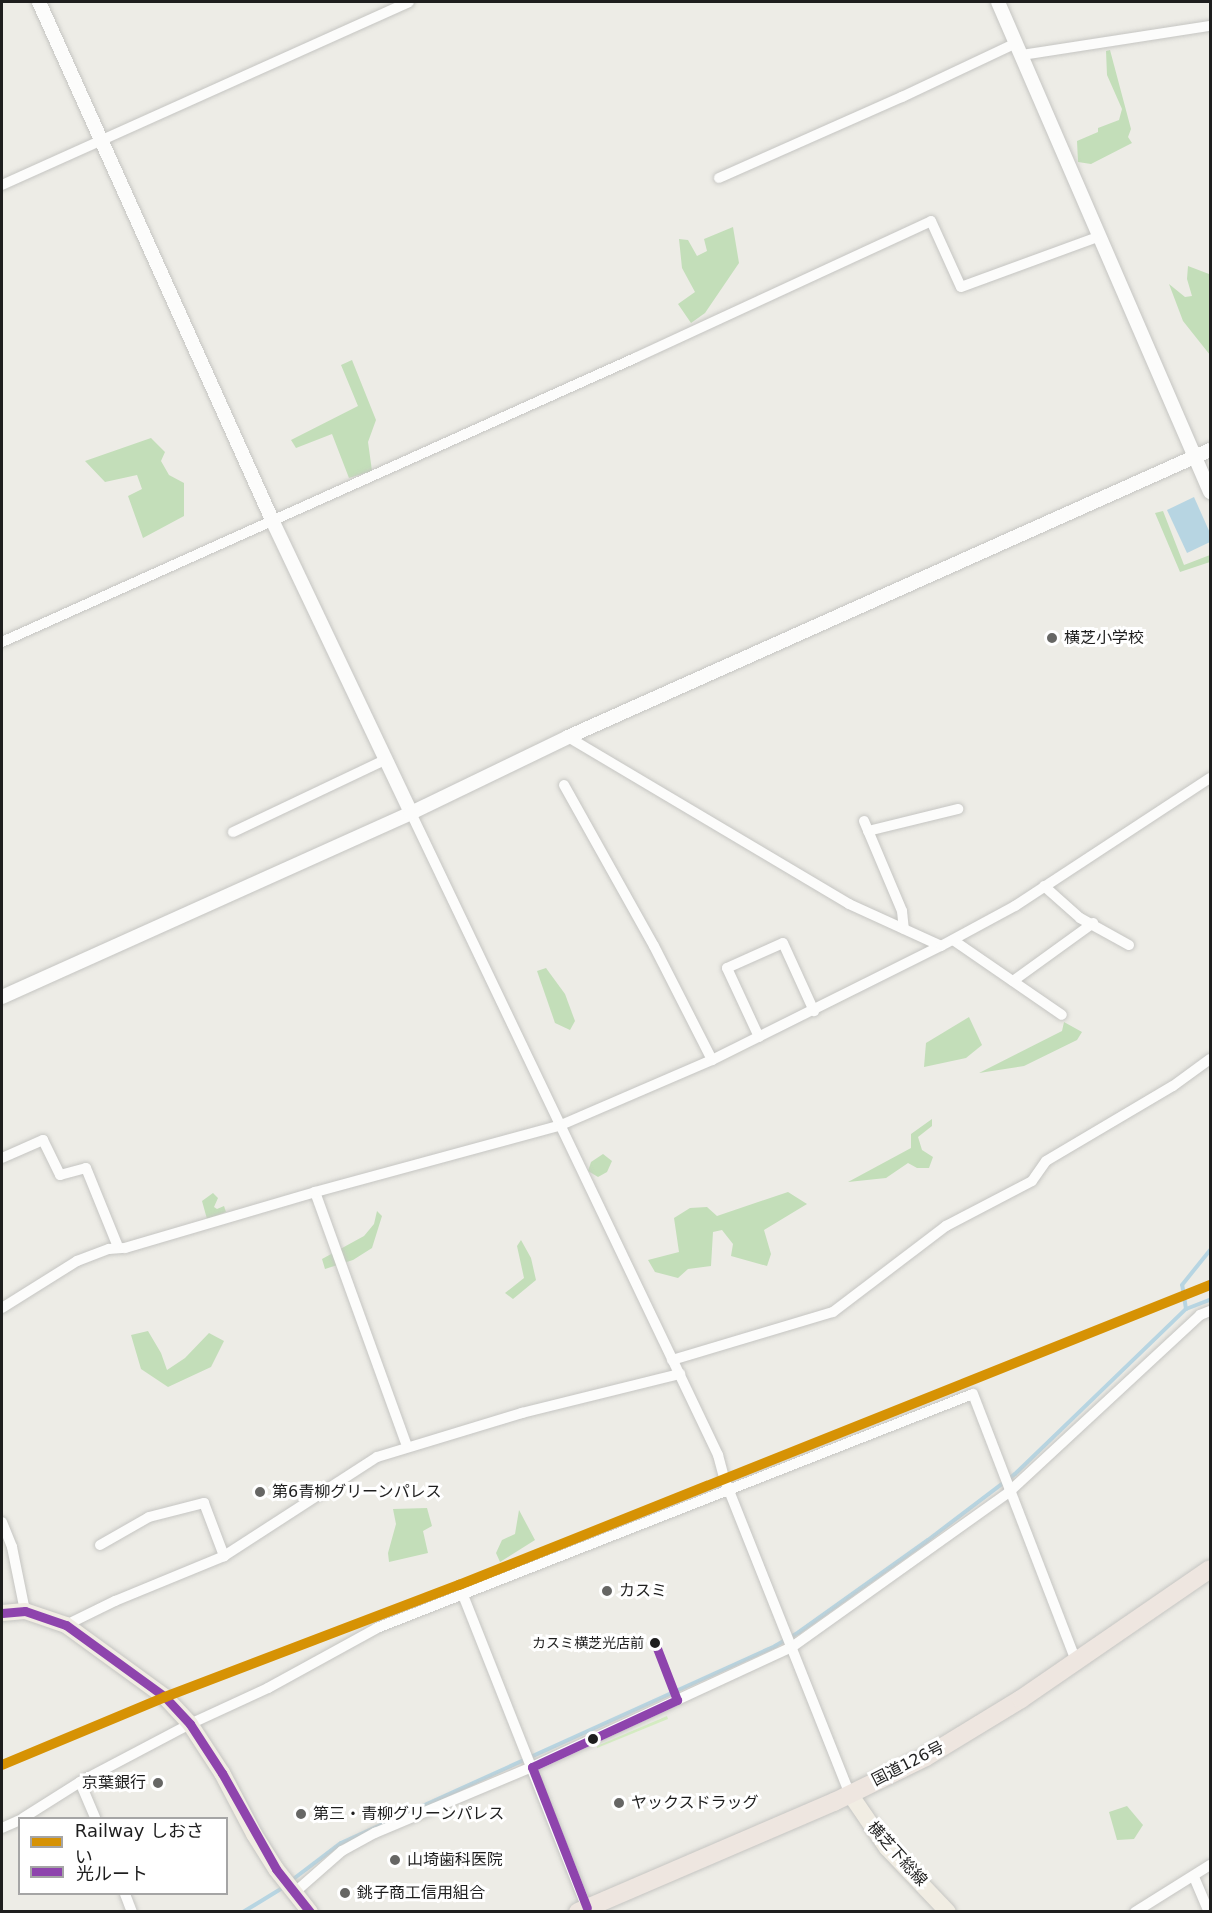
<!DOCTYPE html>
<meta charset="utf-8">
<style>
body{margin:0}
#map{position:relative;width:1212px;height:1913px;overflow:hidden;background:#edece6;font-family:"DejaVu Sans","Noto Sans JP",sans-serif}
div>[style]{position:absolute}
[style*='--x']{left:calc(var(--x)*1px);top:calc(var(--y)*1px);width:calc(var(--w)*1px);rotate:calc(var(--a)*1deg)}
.grass>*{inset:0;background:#d5edc2}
.forest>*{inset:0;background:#c3deb9}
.water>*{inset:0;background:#b7d5e2}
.stream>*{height:4px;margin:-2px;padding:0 2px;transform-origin:2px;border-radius:2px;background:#b7d5e2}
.roads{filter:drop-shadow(0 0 2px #c5c5c2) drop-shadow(0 0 2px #c5c5c2)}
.minor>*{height:10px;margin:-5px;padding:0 5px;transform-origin:5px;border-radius:5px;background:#fcfcfb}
.tertiary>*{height:14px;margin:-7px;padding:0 7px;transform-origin:7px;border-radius:7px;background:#fcfcfb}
.primary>*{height:16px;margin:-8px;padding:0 8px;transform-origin:8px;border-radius:8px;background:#f1ede3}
.trunk>*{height:18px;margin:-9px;padding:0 9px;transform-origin:9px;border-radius:9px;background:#eee6e0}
.bus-1>*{height:9px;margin:-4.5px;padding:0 4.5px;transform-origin:4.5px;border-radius:4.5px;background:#8e44ad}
.rail-1>*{height:10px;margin:-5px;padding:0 5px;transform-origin:5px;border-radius:5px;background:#d69204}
.dots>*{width:16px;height:16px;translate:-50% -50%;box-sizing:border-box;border:3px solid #fff;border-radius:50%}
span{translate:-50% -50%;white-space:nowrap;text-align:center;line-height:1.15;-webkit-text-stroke:6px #fff;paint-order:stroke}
.bus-label{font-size:14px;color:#1e1e1e}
.right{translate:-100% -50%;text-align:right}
.poi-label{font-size:16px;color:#1e1e1e}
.left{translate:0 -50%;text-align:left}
.street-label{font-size:16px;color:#1e1e1e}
.frame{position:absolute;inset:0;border:3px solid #1e1e1e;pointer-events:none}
.legend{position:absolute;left:18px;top:1817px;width:210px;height:78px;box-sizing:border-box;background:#fff;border:2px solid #a5a5a5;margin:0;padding:8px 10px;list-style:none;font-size:18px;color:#1e1e1e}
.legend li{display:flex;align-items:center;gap:12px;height:30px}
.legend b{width:30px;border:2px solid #a5a5a5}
</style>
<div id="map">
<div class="grass">
<div style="clip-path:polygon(667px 1716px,668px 1719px,597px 1748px,597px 1746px)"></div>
</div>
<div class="forest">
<div style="clip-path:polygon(1110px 50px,1131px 129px,1128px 137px,1132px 143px,1091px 164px,1078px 162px,1077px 141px,1098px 132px,1098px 128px,1119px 120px,1122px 109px,1107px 75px,1106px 51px)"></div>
<div style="clip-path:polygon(733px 227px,739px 263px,705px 313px,691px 323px,678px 304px,695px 292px,682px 268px,679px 239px,688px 240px,697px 256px,707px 251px,704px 239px)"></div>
<div style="clip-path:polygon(1188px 266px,1209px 274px,1210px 272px,1210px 355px,1183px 321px,1169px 284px,1185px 297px,1192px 296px,1187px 279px)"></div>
<div style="clip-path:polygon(352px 360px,376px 420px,368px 442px,372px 471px,349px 478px,332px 434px,296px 448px,291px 440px,358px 406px,341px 365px)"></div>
<div style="clip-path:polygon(151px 438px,165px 452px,161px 461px,169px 475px,184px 483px,184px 516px,143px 538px,128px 496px,142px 489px,137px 475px,105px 482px,85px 461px)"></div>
<div style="clip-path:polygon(1163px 511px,1184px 565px,1210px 555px,1210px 562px,1180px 572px,1155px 513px)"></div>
<div style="clip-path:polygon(546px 968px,565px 994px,575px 1021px,570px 1030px,555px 1023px,537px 971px)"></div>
<div style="clip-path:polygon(969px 1017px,982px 1045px,966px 1058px,924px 1067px,926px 1043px)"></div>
<div style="clip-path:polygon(1064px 1022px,1082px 1032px,1077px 1040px,1024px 1066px,979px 1073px,1062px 1031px)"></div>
<div style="clip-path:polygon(932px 1119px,932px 1126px,918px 1137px,922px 1150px,933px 1157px,929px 1168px,917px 1168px,908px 1163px,886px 1178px,848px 1182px,911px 1148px,911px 1134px)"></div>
<div style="clip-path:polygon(603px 1154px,612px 1161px,607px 1172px,598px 1177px,588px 1171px,591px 1162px)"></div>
<div style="clip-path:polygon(788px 1192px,807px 1204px,764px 1230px,771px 1254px,767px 1266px,731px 1256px,733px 1244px,722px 1230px,713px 1232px,711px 1266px,688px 1269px,678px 1278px,655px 1272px,648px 1260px,679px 1252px,674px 1218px,690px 1208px,707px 1207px,717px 1216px)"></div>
<div style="clip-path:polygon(213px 1193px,218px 1198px,214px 1207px,217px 1209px,224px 1206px,226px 1212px,207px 1219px,202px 1201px)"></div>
<div style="clip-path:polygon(377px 1211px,382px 1216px,372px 1248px,353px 1260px,325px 1269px,322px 1259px,364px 1236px,374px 1224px)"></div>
<div style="clip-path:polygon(521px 1240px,531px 1258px,536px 1280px,513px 1299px,505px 1293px,524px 1278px,517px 1246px)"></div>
<div style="clip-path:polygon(148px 1331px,161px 1353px,167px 1370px,185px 1358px,209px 1333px,224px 1341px,211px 1367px,168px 1387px,141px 1369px,131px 1335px)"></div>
<div style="clip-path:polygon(427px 1508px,432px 1526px,423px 1531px,428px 1553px,389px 1562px,388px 1553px,396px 1524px,393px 1509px)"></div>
<div style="clip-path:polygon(519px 1510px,535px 1540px,500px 1562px,496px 1553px,502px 1540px,515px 1534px)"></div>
<div style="clip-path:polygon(1127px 1806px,1143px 1825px,1134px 1839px,1117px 1840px,1109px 1812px)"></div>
</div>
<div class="water">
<div style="clip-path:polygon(1194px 497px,1210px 533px,1210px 542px,1187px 553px,1167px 510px)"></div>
</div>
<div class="stream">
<div style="--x:1186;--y:1309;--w:24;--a:-99"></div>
<div style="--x:1182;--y:1285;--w:45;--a:-51.3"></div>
<div style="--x:292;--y:1880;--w:61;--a:-37.1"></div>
<div style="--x:341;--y:1843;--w:477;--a:-24.4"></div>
<div style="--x:775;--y:1646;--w:28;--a:-30"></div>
<div style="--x:799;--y:1632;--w:158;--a:-35.5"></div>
<div style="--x:928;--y:1540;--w:109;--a:-37.2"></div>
<div style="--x:1015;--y:1474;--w:238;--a:-44"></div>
<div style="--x:1186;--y:1309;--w:26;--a:-21"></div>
<div style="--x:243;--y:1912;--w:48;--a:-31.4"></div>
</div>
<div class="roads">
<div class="minor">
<div style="--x:1022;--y:55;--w:190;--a:-8.8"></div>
<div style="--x:719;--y:178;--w:200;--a:-23.9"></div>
<div style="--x:902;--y:97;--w:126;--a:-25.3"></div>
<div style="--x:2;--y:185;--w:446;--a:-24.2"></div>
<div style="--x:2;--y:642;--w:694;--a:-24.16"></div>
<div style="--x:635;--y:358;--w:326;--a:-24.8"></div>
<div style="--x:931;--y:221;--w:72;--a:65.6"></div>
<div style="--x:961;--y:287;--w:148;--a:-20.1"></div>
<div style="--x:568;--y:737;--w:327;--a:30.7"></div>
<div style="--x:849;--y:904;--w:101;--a:24.5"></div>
<div style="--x:564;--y:785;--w:184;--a:60.8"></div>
<div style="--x:654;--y:946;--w:128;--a:63"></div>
<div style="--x:411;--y:813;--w:712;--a:64.44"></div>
<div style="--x:718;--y:1455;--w:24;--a:75"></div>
<div style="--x:724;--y:1478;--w:340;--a:68.3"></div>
<div style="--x:864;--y:821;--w:98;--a:67.1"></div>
<div style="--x:902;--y:911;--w:18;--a:84"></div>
<div style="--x:868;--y:831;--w:93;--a:-13.7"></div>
<div style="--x:233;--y:832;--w:170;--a:-25.4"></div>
<div style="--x:1044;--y:886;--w:48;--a:41.6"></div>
<div style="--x:1080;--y:918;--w:56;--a:28.9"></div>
<div style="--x:953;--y:940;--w:132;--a:34.5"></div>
<div style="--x:1013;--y:981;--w:99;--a:-35.9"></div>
<div style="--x:759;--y:1037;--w:76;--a:-114.9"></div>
<div style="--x:727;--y:968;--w:61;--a:-24.1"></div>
<div style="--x:783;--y:943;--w:75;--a:65.5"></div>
<div style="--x:2;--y:1158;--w:45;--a:-23.7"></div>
<div style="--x:43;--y:1140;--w:39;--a:64"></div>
<div style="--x:60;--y:1175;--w:27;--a:-15"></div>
<div style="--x:86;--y:1168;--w:85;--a:67.9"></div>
<div style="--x:315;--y:1192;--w:270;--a:70.1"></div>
<div style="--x:2;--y:1308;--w:89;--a:-32.1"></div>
<div style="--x:77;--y:1261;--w:34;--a:-21"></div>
<div style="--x:109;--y:1249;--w:16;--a:-4"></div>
<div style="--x:125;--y:1248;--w:198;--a:-16.4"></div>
<div style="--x:315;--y:1192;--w:255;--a:-15.2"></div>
<div style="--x:561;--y:1125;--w:164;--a:-23.3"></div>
<div style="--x:712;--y:1060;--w:256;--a:-26.5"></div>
<div style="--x:941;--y:946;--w:84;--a:-28.4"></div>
<div style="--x:1015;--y:906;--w:233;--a:-33.3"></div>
<div style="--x:672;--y:1360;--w:168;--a:-16.6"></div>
<div style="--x:833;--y:1312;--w:142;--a:-37.3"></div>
<div style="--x:946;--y:1226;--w:97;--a:-27.6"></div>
<div style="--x:1032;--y:1181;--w:24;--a:-55"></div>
<div style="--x:1046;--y:1161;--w:147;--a:-30.6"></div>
<div style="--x:1173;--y:1086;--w:46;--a:-36.1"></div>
<div style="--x:2;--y:1522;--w:27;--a:68"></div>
<div style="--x:12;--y:1547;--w:65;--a:78.5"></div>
<div style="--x:100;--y:1545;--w:56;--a:-29.7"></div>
<div style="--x:149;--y:1517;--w:57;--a:-14.3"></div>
<div style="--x:204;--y:1503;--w:57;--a:69.3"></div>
<div style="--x:463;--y:1595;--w:337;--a:68.4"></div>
<div style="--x:66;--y:1625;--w:55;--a:-26.1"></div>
<div style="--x:115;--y:1601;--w:118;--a:-22.4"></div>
<div style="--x:224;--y:1556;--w:182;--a:-32.9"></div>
<div style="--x:377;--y:1457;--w:152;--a:-16.9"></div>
<div style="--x:522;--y:1413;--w:163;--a:-13.9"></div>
<div style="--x:80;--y:1782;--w:39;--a:67"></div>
<div style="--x:23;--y:1818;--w:67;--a:-32.3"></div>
<div style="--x:80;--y:1782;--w:124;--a:-27.8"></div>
<div style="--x:190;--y:1724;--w:86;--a:-24.8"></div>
<div style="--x:268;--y:1688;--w:124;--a:-28.8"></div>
<div style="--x:377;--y:1628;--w:640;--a:-21.44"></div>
<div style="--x:973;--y:1394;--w:286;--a:68.9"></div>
<div style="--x:2;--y:1828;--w:20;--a:-24"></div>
<div style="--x:1194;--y:1877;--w:38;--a:67"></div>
<div style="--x:294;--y:1893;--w:64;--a:-41.2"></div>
<div style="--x:342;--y:1851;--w:38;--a:-29"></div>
<div style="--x:375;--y:1833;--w:170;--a:-22.8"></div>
<div style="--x:532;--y:1767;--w:286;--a:-24.8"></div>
<div style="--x:792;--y:1647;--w:267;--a:-35.5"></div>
<div style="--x:1009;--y:1492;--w:260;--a:-42.8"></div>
<div style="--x:1200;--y:1315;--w:11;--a:-22"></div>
<div style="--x:125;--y:1894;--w:19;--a:69"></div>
<div style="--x:1135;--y:1912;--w:89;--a:-32.1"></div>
</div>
<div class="tertiary">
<div style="--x:39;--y:2;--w:570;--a:65.77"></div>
<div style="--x:273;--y:522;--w:322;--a:64.6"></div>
<div style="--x:998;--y:2;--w:534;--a:66.6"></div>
<div style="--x:2;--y:997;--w:448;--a:-24.2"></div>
<div style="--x:411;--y:813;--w:174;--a:-25.8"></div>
<div style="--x:568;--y:737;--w:703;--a:-24.09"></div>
</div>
<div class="primary">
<div style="--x:2;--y:1613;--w:23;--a:-5"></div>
<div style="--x:25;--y:1611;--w:43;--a:18.9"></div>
<div style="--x:66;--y:1625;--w:122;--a:36"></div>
<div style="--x:165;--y:1697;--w:37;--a:47"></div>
<div style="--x:190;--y:1724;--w:59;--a:56.9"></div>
<div style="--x:222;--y:1773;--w:69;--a:62.3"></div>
<div style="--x:254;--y:1834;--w:41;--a:57.8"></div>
<div style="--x:276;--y:1869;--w:55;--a:51.7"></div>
<div style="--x:850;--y:1794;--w:65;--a:55.6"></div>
<div style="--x:887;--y:1848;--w:88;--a:46.4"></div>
</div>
<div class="trunk">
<div style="--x:578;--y:1912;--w:279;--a:-23.3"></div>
<div style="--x:834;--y:1802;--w:102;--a:-26.1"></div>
<div style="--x:926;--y:1757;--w:111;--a:-31.4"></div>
<div style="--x:1021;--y:1699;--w:229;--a:-34.5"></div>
</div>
</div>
<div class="bus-1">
<div style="--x:2;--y:1613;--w:23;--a:-5"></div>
<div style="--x:25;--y:1611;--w:43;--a:18.9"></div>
<div style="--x:66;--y:1625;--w:122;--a:36"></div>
<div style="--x:165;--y:1697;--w:37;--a:47"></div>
<div style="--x:190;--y:1724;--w:59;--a:56.9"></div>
<div style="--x:222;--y:1773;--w:110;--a:60.6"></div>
<div style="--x:276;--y:1869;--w:55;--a:51.7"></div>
<div style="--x:655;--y:1643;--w:61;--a:68.9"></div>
<div style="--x:532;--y:1767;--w:160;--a:-24.8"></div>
<div style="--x:532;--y:1767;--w:151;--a:68.7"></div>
</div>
<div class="rail-1">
<div style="--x:2;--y:1765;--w:177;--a:-22.6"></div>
<div style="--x:165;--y:1697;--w:315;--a:-20.9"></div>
<div style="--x:459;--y:1585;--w:809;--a:-21.78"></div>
</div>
<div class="dots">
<div style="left:1052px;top:638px;background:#666664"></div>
<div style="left:260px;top:1492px;background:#666664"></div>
<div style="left:607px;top:1591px;background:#666664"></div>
<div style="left:655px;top:1643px;background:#1e1e1e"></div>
<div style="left:593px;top:1739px;background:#1e1e1e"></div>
<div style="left:158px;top:1783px;background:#666664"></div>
<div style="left:619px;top:1803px;background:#666664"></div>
<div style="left:301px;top:1814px;background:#666664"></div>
<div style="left:395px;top:1860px;background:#666664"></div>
<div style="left:345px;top:1893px;background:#666664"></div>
</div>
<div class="bus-label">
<span class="right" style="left:644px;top:1643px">カスミ横芝光店前</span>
</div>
<div class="poi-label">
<span class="left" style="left:1064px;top:638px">横芝小学校</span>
<span class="left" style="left:272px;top:1492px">第6青柳グリーンパレス</span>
<span class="left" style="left:619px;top:1591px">カスミ</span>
<span class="right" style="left:146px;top:1783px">京葉銀行</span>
<span class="left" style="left:631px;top:1803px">ヤックスドラッグ</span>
<span class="left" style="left:313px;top:1814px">第三・青柳グリーンパレス</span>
<span class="left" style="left:407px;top:1860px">山埼歯科医院</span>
<span class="left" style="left:357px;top:1893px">銚子商工信用組合</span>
</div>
<div class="street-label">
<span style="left:908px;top:1764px;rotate:-27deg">国道126号</span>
<span style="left:897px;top:1854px;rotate:48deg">横芝下総線</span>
</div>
<div class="frame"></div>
<ul class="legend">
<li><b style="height:8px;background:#d69204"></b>Railway しおさい</li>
<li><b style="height:8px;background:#8e44ad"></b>光ルート</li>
</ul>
</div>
